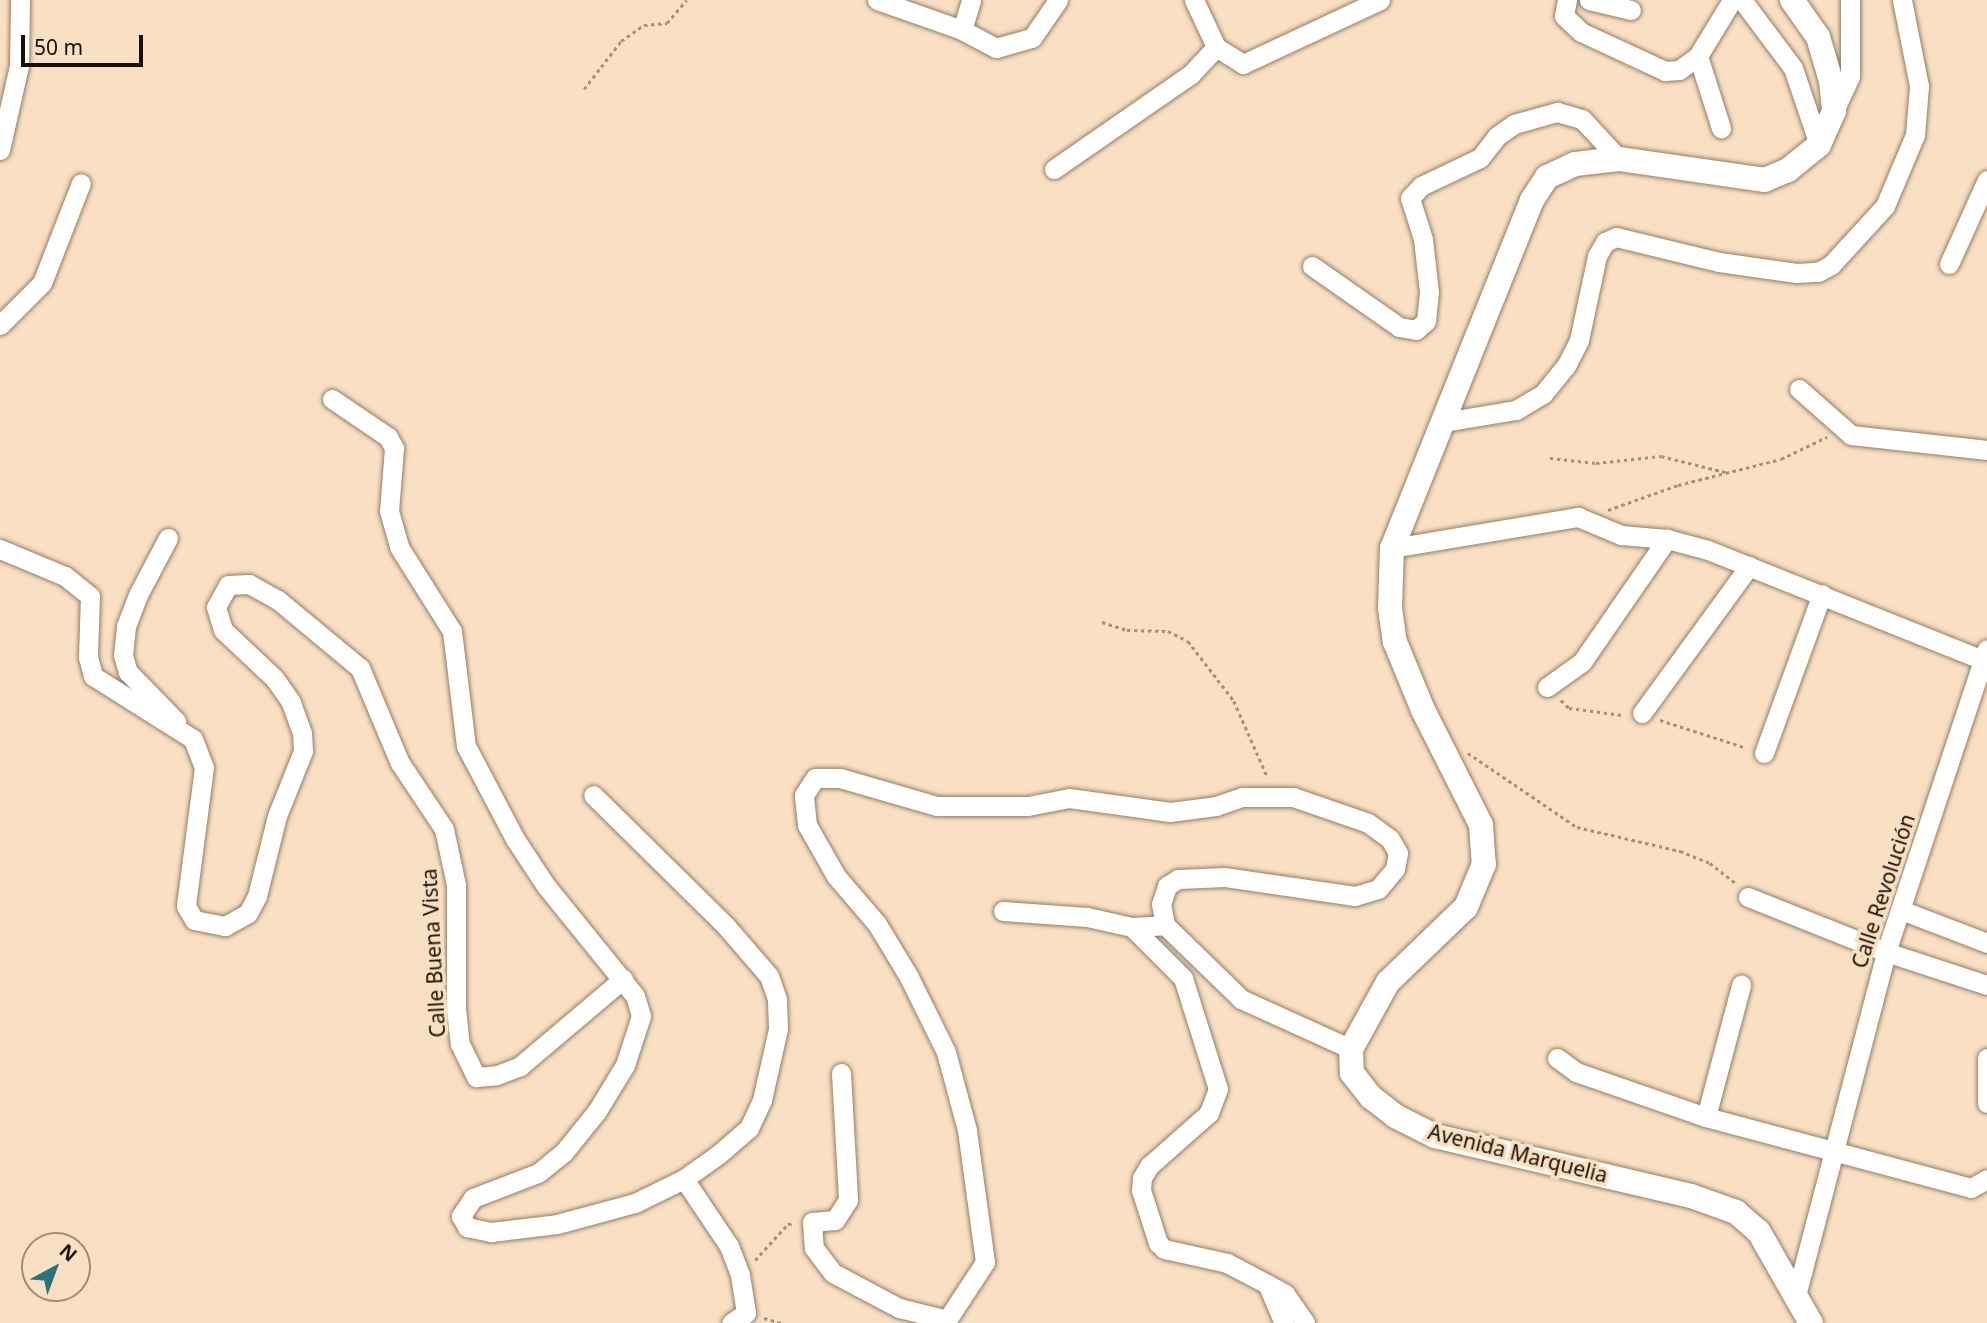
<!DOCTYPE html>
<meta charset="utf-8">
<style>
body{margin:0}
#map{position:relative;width:1987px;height:1323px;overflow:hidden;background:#fae0c3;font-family:"Noto Sans",sans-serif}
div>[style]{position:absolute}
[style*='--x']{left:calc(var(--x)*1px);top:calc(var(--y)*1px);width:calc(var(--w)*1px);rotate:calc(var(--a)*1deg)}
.path>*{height:2.5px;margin-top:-1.25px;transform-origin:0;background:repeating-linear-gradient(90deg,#a4917b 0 3.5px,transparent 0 7px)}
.roads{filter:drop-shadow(0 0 2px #947d62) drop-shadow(0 0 2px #947d62)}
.minor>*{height:19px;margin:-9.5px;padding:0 9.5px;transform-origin:9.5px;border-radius:9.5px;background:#fff}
.major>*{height:24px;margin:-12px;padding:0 12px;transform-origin:12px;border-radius:12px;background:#fff}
span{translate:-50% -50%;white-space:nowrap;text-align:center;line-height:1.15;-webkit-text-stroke:7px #fae0c3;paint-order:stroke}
.street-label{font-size:21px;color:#181006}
.north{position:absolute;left:21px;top:1232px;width:70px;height:70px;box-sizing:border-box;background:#fae0c3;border:2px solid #a08d77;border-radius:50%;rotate:41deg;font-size:19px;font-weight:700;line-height:28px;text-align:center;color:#181006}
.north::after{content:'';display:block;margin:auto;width:24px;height:32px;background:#297379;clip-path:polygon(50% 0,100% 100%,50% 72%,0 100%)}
.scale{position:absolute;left:21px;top:35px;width:122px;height:32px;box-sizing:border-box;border:4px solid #181006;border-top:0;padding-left:9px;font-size:21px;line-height:24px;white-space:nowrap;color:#181006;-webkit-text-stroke:5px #fae0c3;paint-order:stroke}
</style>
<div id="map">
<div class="path">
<div style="--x:584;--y:89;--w:61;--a:-52.4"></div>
<div style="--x:621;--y:41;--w:28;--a:-35"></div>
<div style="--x:644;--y:25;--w:23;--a:-5"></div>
<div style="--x:667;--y:23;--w:30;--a:-50"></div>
<div style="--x:1550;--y:458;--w:46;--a:6.2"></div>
<div style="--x:1596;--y:463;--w:65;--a:-6.1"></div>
<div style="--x:1661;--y:456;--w:70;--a:14"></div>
<div style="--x:1608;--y:510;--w:74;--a:-19.7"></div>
<div style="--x:1678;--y:485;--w:106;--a:-14.2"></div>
<div style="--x:1781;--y:459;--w:51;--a:-25.6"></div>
<div style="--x:1102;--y:622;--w:26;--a:18"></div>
<div style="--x:1127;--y:630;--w:41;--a:1.4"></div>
<div style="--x:1168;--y:631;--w:22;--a:27"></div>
<div style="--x:1188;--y:641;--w:76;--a:52.5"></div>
<div style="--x:1234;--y:701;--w:84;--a:66.2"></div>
<div style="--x:1561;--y:700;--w:11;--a:45"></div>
<div style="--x:1569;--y:708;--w:54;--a:7.4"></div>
<div style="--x:1660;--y:720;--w:91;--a:17.8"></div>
<div style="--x:1468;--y:753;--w:132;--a:34.2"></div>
<div style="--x:1577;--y:827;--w:106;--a:13.1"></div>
<div style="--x:1680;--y:851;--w:32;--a:22"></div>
<div style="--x:1710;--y:863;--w:34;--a:38"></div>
<div style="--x:755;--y:1260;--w:49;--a:-47.5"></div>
<div style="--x:788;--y:1224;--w:7;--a:-8"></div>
<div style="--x:764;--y:1318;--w:18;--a:16"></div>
</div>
<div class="roads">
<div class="minor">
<div style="--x:877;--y:0;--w:90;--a:19.4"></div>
<div style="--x:962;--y:30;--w:38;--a:28"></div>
<div style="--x:996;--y:48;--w:37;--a:-16"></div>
<div style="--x:1032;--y:38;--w:46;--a:-55.6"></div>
<div style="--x:1194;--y:0;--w:52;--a:64.9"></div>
<div style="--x:1216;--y:47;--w:32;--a:32"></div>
<div style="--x:1243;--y:64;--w:151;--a:-25"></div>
<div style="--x:1567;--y:0;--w:16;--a:101"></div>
<div style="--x:1564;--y:16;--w:23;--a:43"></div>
<div style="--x:1581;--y:32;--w:93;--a:24.9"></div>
<div style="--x:1665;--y:71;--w:14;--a:-4"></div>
<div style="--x:1679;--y:70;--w:24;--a:-36"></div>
<div style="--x:1698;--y:56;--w:66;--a:-58.7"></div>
<div style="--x:1589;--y:0;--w:43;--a:13.4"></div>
<div style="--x:1742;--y:0;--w:85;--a:53.1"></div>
<div style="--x:1793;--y:68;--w:81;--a:71.3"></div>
<div style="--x:962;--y:30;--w:31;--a:-73"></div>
<div style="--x:1698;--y:56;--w:76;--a:72.3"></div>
<div style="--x:1834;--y:111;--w:38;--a:-65"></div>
<div style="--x:1850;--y:76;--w:76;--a:-90"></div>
<div style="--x:0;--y:150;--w:86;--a:-77.3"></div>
<div style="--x:19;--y:66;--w:66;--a:-89.1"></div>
<div style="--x:1054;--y:169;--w:167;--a:-34.7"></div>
<div style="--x:1191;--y:74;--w:37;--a:-47"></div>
<div style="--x:1949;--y:264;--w:92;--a:-65.7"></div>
<div style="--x:1312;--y:266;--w:106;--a:35"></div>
<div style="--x:1399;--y:327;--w:17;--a:10"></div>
<div style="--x:1416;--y:330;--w:13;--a:-42"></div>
<div style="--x:1426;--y:321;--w:29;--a:-84"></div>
<div style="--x:1429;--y:292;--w:53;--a:-96.5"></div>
<div style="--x:1423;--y:239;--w:43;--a:-107.6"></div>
<div style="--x:1410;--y:198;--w:16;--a:-47"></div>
<div style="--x:1421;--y:186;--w:65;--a:-25.4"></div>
<div style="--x:1480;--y:158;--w:28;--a:-52"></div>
<div style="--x:1497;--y:136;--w:21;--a:-35"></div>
<div style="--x:1514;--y:124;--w:45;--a:-15.6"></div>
<div style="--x:1557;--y:112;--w:26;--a:16"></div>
<div style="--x:1582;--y:119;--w:54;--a:47.2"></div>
<div style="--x:0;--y:325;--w:59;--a:-45"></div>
<div style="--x:42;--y:283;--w:107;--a:-68.7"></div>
<div style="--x:1799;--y:389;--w:69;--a:41.5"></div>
<div style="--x:1851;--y:435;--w:137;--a:6.3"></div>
<div style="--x:332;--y:399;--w:68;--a:34.2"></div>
<div style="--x:388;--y:437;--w:13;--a:61"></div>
<div style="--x:394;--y:448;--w:63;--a:94.5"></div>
<div style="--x:389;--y:511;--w:37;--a:74"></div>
<div style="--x:399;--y:547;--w:99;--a:57.8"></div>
<div style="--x:452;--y:631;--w:116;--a:83.1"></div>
<div style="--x:466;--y:746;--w:105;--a:62.2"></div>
<div style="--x:515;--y:839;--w:56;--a:56.6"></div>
<div style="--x:546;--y:886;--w:141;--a:51"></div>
<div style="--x:635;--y:996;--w:21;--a:73"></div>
<div style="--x:641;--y:1016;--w:52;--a:108.1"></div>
<div style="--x:625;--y:1065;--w:54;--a:121.3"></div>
<div style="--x:597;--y:1111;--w:53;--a:128.8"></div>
<div style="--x:564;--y:1152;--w:33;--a:141"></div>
<div style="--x:538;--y:1173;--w:70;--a:159"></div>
<div style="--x:473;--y:1198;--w:22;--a:124"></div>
<div style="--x:461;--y:1216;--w:13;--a:61"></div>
<div style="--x:467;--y:1227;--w:25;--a:12"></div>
<div style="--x:491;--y:1232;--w:66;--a:-6.9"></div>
<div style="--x:557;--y:1224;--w:81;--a:-15.1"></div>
<div style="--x:635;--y:1203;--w:55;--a:-26.1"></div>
<div style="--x:684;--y:1179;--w:43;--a:-35.5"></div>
<div style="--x:719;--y:1154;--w:40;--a:-41"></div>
<div style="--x:749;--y:1128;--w:31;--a:-65"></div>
<div style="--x:762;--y:1100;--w:73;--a:-77.3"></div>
<div style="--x:778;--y:1029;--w:30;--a:-92"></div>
<div style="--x:777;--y:999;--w:24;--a:-109"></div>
<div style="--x:769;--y:976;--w:67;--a:-130.8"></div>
<div style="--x:725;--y:925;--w:185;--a:-135.4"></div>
<div style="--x:1444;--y:422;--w:73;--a:-9.5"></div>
<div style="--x:1516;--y:410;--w:31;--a:-31"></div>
<div style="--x:1543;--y:394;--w:36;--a:-51"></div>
<div style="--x:1566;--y:366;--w:29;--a:-63"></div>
<div style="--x:1579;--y:340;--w:86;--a:-77.9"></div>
<div style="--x:1597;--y:256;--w:16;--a:-60"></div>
<div style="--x:1605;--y:242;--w:12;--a:-24"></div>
<div style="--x:1616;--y:237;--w:106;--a:13.6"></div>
<div style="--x:1719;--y:262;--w:78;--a:8.1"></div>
<div style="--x:1796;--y:273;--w:22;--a:-3"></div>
<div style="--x:1818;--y:272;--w:15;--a:-28"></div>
<div style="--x:1831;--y:265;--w:80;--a:-47.5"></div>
<div style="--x:1885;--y:206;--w:77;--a:-67.1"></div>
<div style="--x:1915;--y:135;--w:49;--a:-85.3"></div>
<div style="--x:1919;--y:86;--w:88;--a:-101.2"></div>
<div style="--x:168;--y:538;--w:64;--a:117.8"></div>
<div style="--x:138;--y:595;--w:34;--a:111"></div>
<div style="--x:126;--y:627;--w:28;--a:96"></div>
<div style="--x:123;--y:655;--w:18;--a:74"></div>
<div style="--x:128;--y:672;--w:69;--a:45.6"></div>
<div style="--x:1392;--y:548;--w:189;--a:-9.5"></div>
<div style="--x:1578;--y:517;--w:47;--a:22.7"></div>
<div style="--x:1621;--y:535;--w:46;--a:5"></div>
<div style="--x:1667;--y:539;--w:42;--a:15"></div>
<div style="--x:1708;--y:550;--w:296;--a:21.8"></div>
<div style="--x:0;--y:549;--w:70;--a:22.6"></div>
<div style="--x:65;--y:576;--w:32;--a:39"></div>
<div style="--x:90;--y:596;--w:61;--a:91.9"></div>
<div style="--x:88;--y:657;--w:20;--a:75"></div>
<div style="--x:93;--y:676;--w:118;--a:32.2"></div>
<div style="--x:193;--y:739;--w:30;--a:69"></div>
<div style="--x:204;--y:767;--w:140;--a:97.4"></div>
<div style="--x:186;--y:906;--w:16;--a:60"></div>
<div style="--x:194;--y:920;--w:32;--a:11"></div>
<div style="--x:225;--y:926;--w:26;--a:-29"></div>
<div style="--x:248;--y:913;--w:19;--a:-62"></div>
<div style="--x:257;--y:896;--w:82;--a:-76"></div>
<div style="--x:277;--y:816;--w:70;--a:-68.2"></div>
<div style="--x:303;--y:751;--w:18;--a:-93"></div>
<div style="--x:302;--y:733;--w:33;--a:-110"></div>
<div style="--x:291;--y:702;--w:29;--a:-125"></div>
<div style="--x:274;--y:678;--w:70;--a:-136.7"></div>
<div style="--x:223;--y:630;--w:24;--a:-107"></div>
<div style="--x:216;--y:607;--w:25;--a:-61"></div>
<div style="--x:228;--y:585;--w:21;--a:-3"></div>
<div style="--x:249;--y:584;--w:33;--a:29"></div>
<div style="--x:278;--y:600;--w:107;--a:39.7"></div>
<div style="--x:360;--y:668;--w:103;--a:67.2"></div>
<div style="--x:400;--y:763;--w:79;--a:56.3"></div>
<div style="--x:444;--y:829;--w:57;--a:77.9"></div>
<div style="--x:456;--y:885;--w:123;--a:90"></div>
<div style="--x:456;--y:1008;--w:36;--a:84"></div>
<div style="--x:460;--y:1044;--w:37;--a:64"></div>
<div style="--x:476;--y:1077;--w:21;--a:-5"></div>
<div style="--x:497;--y:1075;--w:25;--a:-21"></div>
<div style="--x:520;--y:1066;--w:135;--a:-40.2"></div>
<div style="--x:1547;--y:687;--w:43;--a:-35.5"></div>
<div style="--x:1582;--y:662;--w:150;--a:-55.4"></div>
<div style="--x:1642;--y:713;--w:182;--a:-53.9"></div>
<div style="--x:1764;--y:753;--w:169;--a:-70"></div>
<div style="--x:1748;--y:897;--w:149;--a:21.7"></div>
<div style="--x:1886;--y:952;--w:106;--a:18.1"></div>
<div style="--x:1901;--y:910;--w:92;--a:21"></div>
<div style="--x:1003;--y:911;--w:84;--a:4.1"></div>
<div style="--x:1087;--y:917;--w:46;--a:12.5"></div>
<div style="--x:1132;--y:927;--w:33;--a:-3"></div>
<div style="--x:1132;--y:927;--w:72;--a:45"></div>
<div style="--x:1183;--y:978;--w:116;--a:72.5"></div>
<div style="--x:1218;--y:1089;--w:26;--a:111"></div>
<div style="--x:1209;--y:1113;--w:80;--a:138.5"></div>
<div style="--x:1149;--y:1166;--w:14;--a:120"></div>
<div style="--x:1142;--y:1178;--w:12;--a:95"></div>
<div style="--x:1141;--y:1190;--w:56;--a:72.2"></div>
<div style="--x:1158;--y:1243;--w:8;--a:45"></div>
<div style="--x:1164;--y:1249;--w:65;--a:12.5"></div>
<div style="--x:1227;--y:1263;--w:45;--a:27.7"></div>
<div style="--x:1267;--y:1284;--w:21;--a:29"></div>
<div style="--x:1285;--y:1294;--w:35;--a:55"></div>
<div style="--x:1557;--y:1058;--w:24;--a:36"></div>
<div style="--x:1576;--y:1072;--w:138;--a:19.1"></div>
<div style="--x:1706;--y:1117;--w:274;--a:15"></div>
<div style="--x:1971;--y:1188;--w:18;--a:-29"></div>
<div style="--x:1987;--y:1058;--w:45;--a:90"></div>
<div style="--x:841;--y:1073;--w:127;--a:86.8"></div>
<div style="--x:848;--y:1200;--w:24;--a:123"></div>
<div style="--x:835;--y:1220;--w:23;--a:175"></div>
<div style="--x:812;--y:1222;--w:26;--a:86"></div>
<div style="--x:814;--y:1248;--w:31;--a:53"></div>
<div style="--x:833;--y:1273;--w:75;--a:27.9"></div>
<div style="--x:899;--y:1308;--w:46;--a:13.7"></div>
<div style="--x:1706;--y:1117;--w:137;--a:-75.1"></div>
<div style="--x:684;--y:1179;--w:81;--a:56.1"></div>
<div style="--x:729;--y:1246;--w:31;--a:69"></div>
<div style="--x:740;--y:1275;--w:38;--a:81"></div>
<div style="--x:746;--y:1313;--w:18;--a:146"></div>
<div style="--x:1269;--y:1288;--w:38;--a:67"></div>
<div style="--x:1797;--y:1292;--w:351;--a:-75.3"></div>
<div style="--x:1886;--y:952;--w:319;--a:-71.6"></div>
<div style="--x:945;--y:1323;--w:73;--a:-56.7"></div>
<div style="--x:985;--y:1262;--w:133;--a:-97.8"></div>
<div style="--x:967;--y:1130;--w:81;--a:-105.1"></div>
<div style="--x:946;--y:1052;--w:84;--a:-116.3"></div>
<div style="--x:909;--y:977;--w:62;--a:-121.1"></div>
<div style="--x:877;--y:924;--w:63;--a:-130.5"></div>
<div style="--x:836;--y:876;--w:59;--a:-119.6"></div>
<div style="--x:807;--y:825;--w:30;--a:-96"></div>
<div style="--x:804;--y:795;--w:20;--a:-57"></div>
<div style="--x:815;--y:778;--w:25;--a:0"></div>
<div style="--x:840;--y:778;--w:101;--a:16.1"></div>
<div style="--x:937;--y:806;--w:91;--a:0"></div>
<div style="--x:1028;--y:806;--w:42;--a:-11"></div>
<div style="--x:1069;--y:798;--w:102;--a:7.9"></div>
<div style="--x:1170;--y:812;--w:46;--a:-7.4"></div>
<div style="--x:1216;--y:806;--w:28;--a:-19"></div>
<div style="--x:1242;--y:797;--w:51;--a:0"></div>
<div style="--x:1293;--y:797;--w:79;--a:19.1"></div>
<div style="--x:1368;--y:823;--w:27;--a:36"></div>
<div style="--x:1390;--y:839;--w:16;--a:60"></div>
<div style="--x:1398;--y:853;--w:16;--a:101"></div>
<div style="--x:1395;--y:869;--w:26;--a:130"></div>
<div style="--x:1378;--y:889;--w:24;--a:163"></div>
<div style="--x:1355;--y:896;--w:131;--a:-171.7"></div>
<div style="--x:1225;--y:877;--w:47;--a:177.6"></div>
<div style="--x:1178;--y:879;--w:13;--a:148"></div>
<div style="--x:1167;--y:886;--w:19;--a:108"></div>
<div style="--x:1161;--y:904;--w:21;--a:79"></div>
<div style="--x:1165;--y:925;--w:106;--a:44.2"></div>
<div style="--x:1241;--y:999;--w:121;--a:24.4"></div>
</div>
<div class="major">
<div style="--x:1792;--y:0;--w:45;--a:54.9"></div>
<div style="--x:1818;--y:37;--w:46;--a:73.5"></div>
<div style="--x:1831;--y:81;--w:30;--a:84"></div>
<div style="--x:1834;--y:111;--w:37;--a:114"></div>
<div style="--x:1819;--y:145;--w:40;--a:141"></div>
<div style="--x:1788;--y:170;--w:25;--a:157"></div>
<div style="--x:1765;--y:180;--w:148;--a:-171.8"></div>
<div style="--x:1619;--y:159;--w:44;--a:173.5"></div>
<div style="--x:1575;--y:164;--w:31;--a:155"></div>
<div style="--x:1547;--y:177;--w:27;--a:123"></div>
<div style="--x:1532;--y:200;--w:375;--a:111.9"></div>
<div style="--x:1392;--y:548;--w:60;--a:91.9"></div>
<div style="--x:1390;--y:608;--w:34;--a:82"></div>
<div style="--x:1395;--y:642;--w:74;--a:67.6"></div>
<div style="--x:1423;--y:710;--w:129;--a:63.2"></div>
<div style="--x:1481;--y:825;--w:39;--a:86"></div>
<div style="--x:1484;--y:864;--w:47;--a:112.7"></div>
<div style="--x:1466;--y:907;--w:108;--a:136.1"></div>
<div style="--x:1388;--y:982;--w:77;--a:118.9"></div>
<div style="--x:1351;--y:1049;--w:24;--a:88"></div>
<div style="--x:1352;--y:1073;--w:31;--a:52"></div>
<div style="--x:1371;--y:1097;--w:31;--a:38"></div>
<div style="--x:1395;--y:1116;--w:45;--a:26.6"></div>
<div style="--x:1435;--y:1136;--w:263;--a:13.2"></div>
<div style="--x:1691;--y:1196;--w:48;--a:19.6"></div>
<div style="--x:1736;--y:1212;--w:30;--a:41"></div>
<div style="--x:1759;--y:1232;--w:105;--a:60.3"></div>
</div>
</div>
<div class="street-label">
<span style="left:1883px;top:891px;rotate:-72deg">Calle Revolución</span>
<span style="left:433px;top:953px;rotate:-93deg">Calle Buena Vista</span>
<span style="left:1518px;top:1153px;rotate:14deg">Avenida Marquelia</span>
</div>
<div class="north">N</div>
<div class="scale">50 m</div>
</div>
